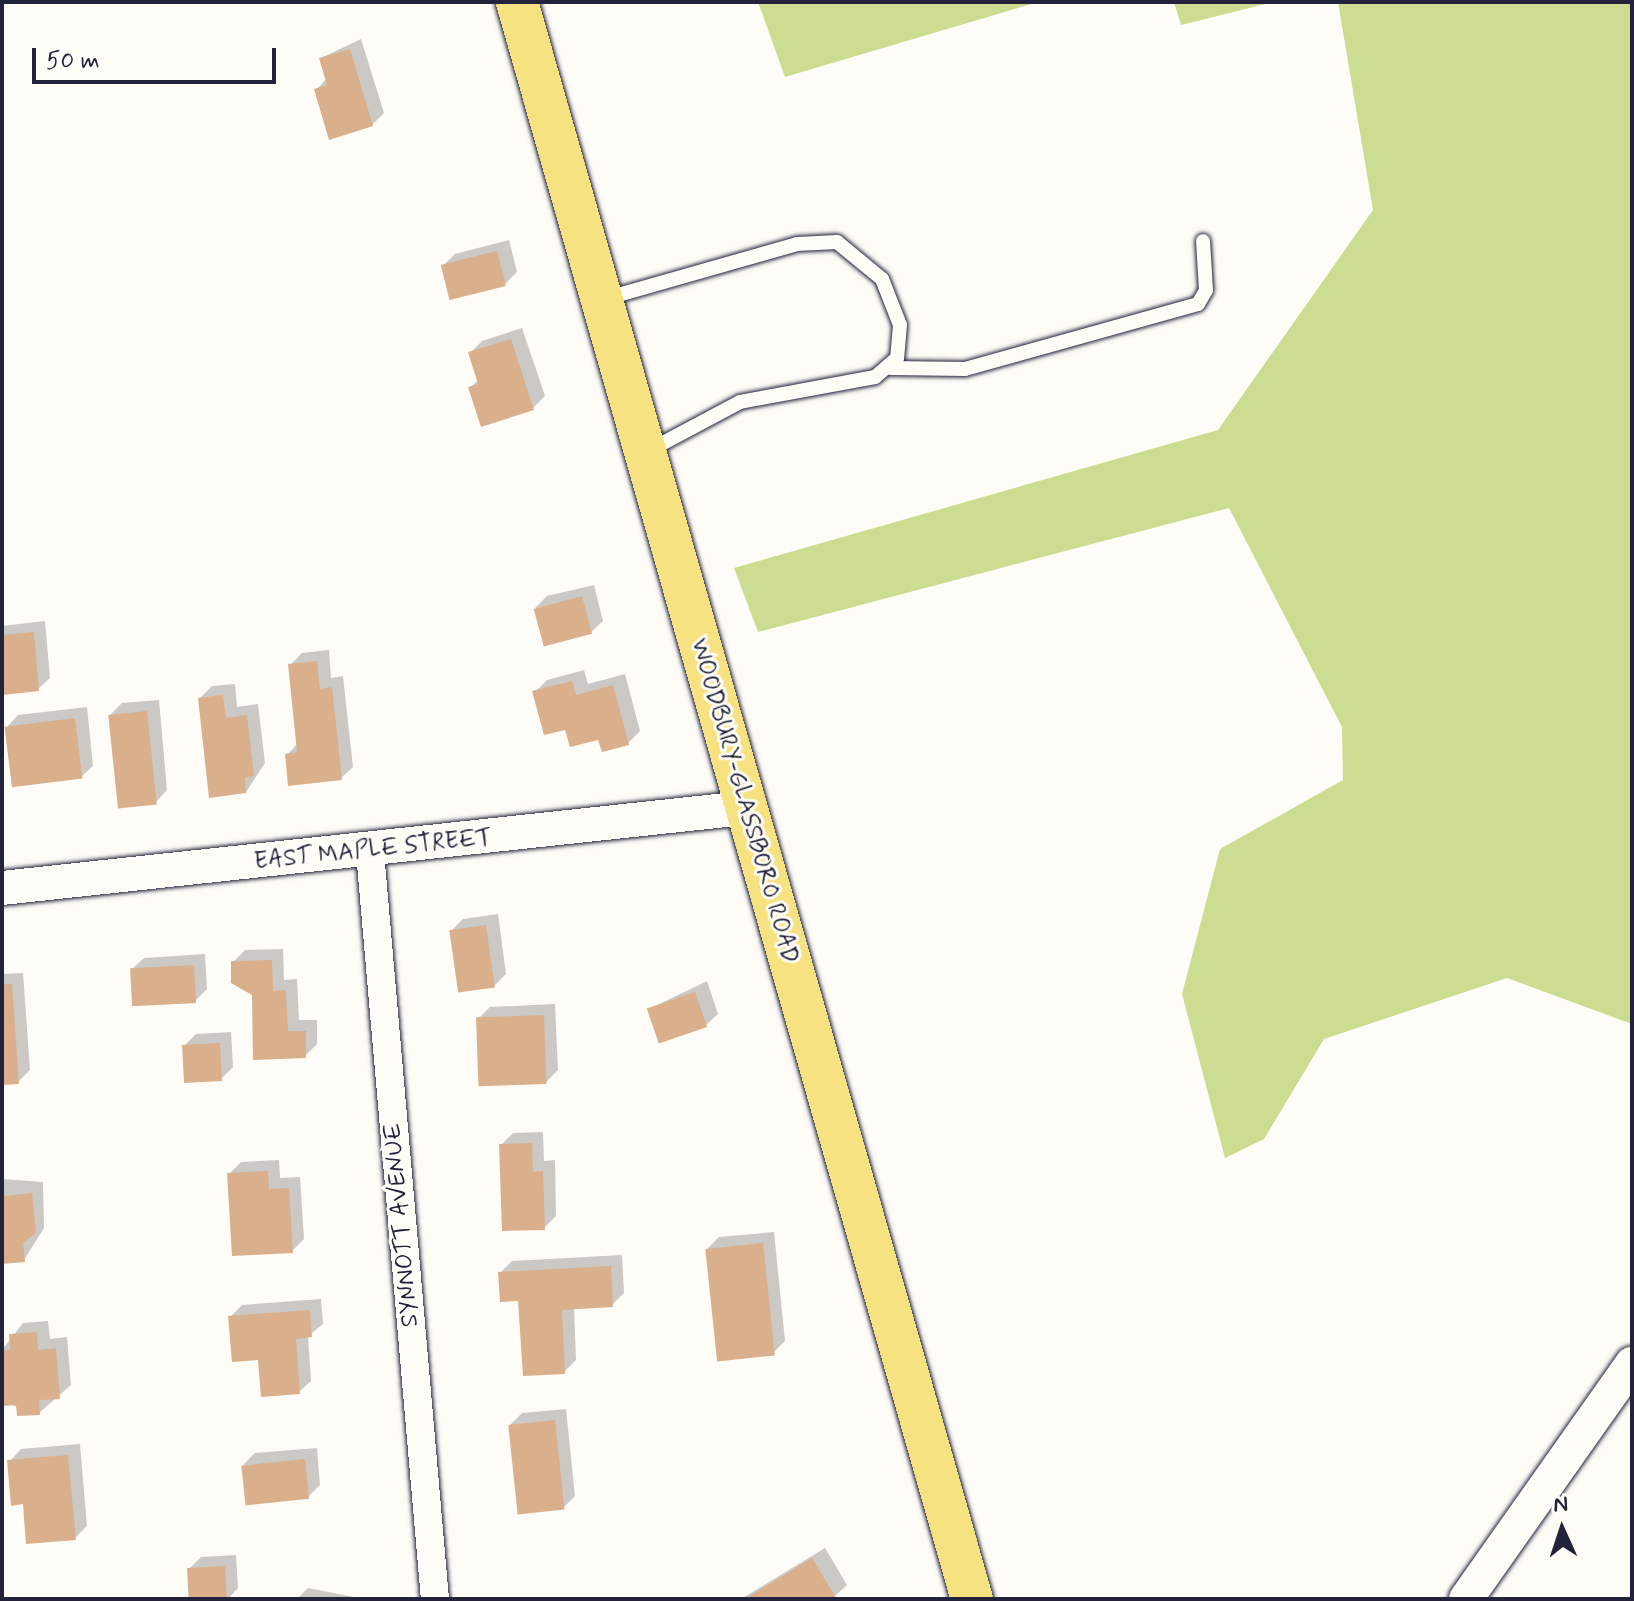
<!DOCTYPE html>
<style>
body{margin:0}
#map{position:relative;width:1634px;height:1601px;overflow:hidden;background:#fdfcf7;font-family:Mynerve,sans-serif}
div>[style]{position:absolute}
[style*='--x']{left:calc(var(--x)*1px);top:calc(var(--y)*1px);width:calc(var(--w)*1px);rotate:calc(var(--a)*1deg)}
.green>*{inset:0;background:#ccdc90}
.shadow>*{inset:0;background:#0003}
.building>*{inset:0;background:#daaf8b;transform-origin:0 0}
.roads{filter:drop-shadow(0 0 2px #22223b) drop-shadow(0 0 2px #22223b)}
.service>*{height:14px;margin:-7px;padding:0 7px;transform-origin:7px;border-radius:7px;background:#fdfcf7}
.minor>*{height:28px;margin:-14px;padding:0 14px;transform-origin:14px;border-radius:14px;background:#fdfcf7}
.tertiary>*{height:34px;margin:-17px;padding:0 17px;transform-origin:17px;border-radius:17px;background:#fdfcf7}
.primary>*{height:42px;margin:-21px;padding:0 21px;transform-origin:21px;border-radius:21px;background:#f7e281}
span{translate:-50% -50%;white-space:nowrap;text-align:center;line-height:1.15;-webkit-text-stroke:6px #fdfcf7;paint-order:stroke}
.street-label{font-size:24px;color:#22223b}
.frame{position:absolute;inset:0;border:4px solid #22223b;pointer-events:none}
.north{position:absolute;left:1522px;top:1489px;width:80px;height:80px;-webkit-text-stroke:6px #fdfcf7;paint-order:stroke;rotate:357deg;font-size:22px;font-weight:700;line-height:32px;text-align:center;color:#22223b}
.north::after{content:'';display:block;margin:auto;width:28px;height:36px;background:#22223b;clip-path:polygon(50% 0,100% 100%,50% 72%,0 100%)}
.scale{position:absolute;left:32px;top:48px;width:244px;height:36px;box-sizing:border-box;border:4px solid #22223b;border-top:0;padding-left:10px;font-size:24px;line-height:28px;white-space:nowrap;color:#22223b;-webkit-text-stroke:6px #fdfcf7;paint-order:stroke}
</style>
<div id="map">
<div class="green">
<div style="clip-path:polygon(758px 2px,1038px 2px,785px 77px)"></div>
<div style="clip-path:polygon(1174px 2px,1273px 2px,1181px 25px)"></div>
<div style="clip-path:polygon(1338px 2px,1632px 2px,1632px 1024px,1507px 978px,1324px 1039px,1264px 1139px,1225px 1158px,1182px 994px,1220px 849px,1343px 780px,1342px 727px,1229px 508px,758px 632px,734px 568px,1218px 430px,1373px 210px)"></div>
</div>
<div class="shadow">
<div style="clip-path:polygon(361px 39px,384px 113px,372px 125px,316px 90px,327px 78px,321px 58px)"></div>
<div style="clip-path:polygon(509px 240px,517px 272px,505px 284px,443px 266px,455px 254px)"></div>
<div style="clip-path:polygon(522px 328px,545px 396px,533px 408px,470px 388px,479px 379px,470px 353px,482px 341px)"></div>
<div style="clip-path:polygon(594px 585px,603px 621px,591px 632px,535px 608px,547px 596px)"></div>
<div style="clip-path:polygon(45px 621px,50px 678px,38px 689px,2px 693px,2px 626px)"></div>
<div style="clip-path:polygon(329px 650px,331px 678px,343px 676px,353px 767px,341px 778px,287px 755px,298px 743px,290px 665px,302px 653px)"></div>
<div style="clip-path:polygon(584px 670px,588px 684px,625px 674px,640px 731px,628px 743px,566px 727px,535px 692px,547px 680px)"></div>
<div style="clip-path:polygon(235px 684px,237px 707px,258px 704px,265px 763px,246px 792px,200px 698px,212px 686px)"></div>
<div style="clip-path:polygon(159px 700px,167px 790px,156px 802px,110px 715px,122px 703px)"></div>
<div style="clip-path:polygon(87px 707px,93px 766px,81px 777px,7px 727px,18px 715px)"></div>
<div style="clip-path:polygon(498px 914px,506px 974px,494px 986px,451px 931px,463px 919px)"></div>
<div style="clip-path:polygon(283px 949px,284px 980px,297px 979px,299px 1020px,317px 1020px,317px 1044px,305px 1056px,233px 962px,245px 950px)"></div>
<div style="clip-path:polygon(205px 954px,207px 989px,195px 1001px,132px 969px,144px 958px)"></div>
<div style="clip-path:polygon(23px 973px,30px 1070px,18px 1082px,2px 1083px,2px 974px)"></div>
<div style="clip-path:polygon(707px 981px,718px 1014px,706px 1025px,649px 1009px)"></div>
<div style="clip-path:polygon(555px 1004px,558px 1070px,546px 1082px,478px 1019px,490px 1007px)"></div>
<div style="clip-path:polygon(231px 1032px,233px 1067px,221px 1079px,184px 1046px,196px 1034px)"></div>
<div style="clip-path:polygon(543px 1132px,544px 1161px,555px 1160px,556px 1216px,544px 1228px,501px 1145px,513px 1133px)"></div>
<div style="clip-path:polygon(279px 1160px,280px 1178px,300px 1177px,304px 1239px,292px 1251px,229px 1174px,241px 1162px)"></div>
<div style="clip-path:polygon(2px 1179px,43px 1182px,44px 1228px,24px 1260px,2px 1262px)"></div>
<div style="clip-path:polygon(774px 1232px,785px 1341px,773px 1353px,707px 1249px,719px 1237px)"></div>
<div style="clip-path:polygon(622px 1255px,624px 1293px,612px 1305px,574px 1307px,576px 1360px,564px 1372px,500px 1273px,512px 1261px)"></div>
<div style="clip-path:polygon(321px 1299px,323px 1324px,308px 1336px,311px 1381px,299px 1392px,230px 1317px,242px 1305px)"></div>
<div style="clip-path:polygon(48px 1321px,50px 1339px,67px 1337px,71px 1385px,39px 1413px,5px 1403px,2px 1350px,23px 1323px)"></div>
<div style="clip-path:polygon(566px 1409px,575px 1496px,563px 1508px,510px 1425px,522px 1413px)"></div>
<div style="clip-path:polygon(80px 1444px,87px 1526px,75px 1538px,25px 1502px,10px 1461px,21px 1449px)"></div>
<div style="clip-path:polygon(317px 1448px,320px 1485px,308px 1497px,243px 1465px,255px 1453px)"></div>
<div style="clip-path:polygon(825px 1548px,847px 1585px,835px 1596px,741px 1599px)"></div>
<div style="clip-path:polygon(236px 1555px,238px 1588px,228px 1599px,191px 1599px,189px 1569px,201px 1557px)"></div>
<div style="clip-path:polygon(308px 1588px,354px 1597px,354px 1599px,297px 1599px)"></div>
</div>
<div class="building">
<div style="clip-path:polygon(350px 49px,373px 126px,329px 140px,314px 89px,327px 85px,319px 58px)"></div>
<div style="left:497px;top:251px;width:36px;height:58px;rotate:76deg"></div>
<div style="clip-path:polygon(511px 339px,534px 410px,481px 427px,468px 387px,478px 384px,468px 352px)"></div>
<div style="left:582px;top:596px;width:39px;height:50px;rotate:75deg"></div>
<div style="clip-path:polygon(34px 632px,39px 691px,2px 695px,2px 635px)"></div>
<div style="clip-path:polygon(317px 661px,320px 689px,332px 687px,342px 780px,288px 786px,285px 754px,297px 752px,288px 664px)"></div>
<div style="clip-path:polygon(572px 681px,576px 695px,613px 685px,629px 745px,602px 752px,598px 740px,570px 747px,565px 730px,544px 735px,532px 691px)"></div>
<div style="clip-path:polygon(223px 695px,226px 718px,247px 715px,254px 776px,245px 777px,246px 793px,209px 798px,198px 698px)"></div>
<div style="left:147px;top:711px;width:94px;height:39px;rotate:84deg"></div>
<div style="left:75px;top:718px;width:61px;height:71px;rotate:83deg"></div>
<div style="left:486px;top:925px;width:63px;height:37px;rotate:82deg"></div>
<div style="clip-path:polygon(272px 960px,273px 991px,286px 990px,288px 1031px,306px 1031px,306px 1058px,253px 1060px,252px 995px,231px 983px,231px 961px)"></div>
<div style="left:194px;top:965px;width:38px;height:64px;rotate:87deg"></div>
<div style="clip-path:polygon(2px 984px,12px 984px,19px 1084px,2px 1085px)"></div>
<div style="left:695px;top:992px;width:37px;height:51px;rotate:71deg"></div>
<div style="left:544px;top:1015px;width:69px;height:68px;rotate:88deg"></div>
<div style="left:220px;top:1043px;width:38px;height:38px;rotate:87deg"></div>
<div style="clip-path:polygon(532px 1143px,533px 1172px,543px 1171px,545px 1230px,502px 1231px,499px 1144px)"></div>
<div style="clip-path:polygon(268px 1171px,269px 1189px,289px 1188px,293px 1253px,232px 1256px,227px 1173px)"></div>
<div style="clip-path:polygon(2px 1188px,5px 1196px,32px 1193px,36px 1233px,23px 1243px,25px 1262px,2px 1264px)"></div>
<div style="left:763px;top:1243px;width:113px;height:58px;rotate:84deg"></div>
<div style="clip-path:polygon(611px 1266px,613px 1307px,562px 1310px,565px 1374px,523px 1376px,518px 1301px,500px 1302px,498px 1272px)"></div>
<div style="clip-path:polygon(310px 1310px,312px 1337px,296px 1339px,300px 1394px,261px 1397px,258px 1360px,232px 1362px,228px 1316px)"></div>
<div style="clip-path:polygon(37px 1332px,38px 1350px,56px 1348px,60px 1399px,39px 1400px,40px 1415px,17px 1416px,16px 1405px,3px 1406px,2px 1350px,10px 1350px,9px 1334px)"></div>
<div style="left:555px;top:1420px;width:90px;height:47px;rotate:84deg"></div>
<div style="clip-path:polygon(68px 1455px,76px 1540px,26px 1544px,23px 1504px,11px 1506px,7px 1460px)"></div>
<div style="left:305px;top:1459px;width:40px;height:64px;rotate:84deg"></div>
<div style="clip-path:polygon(812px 1558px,836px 1598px,745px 1599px)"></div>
<div style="left:225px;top:1566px;width:33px;height:38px;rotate:87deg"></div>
</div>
<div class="roads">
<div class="service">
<div style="--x:604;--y:299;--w:201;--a:-15.9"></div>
<div style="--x:797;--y:244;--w:40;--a:-2.9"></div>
<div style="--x:837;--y:242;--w:58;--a:39.4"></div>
<div style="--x:882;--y:279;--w:49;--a:68.6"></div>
<div style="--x:900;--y:325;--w:33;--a:95"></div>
<div style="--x:897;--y:358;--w:29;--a:139"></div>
<div style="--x:875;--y:377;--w:137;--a:169.5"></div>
<div style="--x:740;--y:402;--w:102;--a:151.9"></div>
<div style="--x:891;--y:368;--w:74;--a:0.8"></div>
<div style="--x:965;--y:369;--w:242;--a:-15.6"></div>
<div style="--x:1198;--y:304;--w:16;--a:-60"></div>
<div style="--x:1206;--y:290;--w:49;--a:-93.5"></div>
</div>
<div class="minor">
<div style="--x:370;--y:852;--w:750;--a:85.03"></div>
</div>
<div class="tertiary">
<div style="--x:2;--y:888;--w:747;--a:-6.15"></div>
<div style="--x:1466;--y:1599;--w:288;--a:-54.8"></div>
</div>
<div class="primary">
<div style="--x:517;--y:2;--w:1661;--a:74.1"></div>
</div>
</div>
<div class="street-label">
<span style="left:744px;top:801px;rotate:74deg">WOODBURY-GLASSBORO ROAD</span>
<span style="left:373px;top:850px;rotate:-6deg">EAST MAPLE STREET</span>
<span style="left:402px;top:1225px;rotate:-95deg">SYNNOTT AVENUE</span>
</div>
<div class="frame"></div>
<div class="north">N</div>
<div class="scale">50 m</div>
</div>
